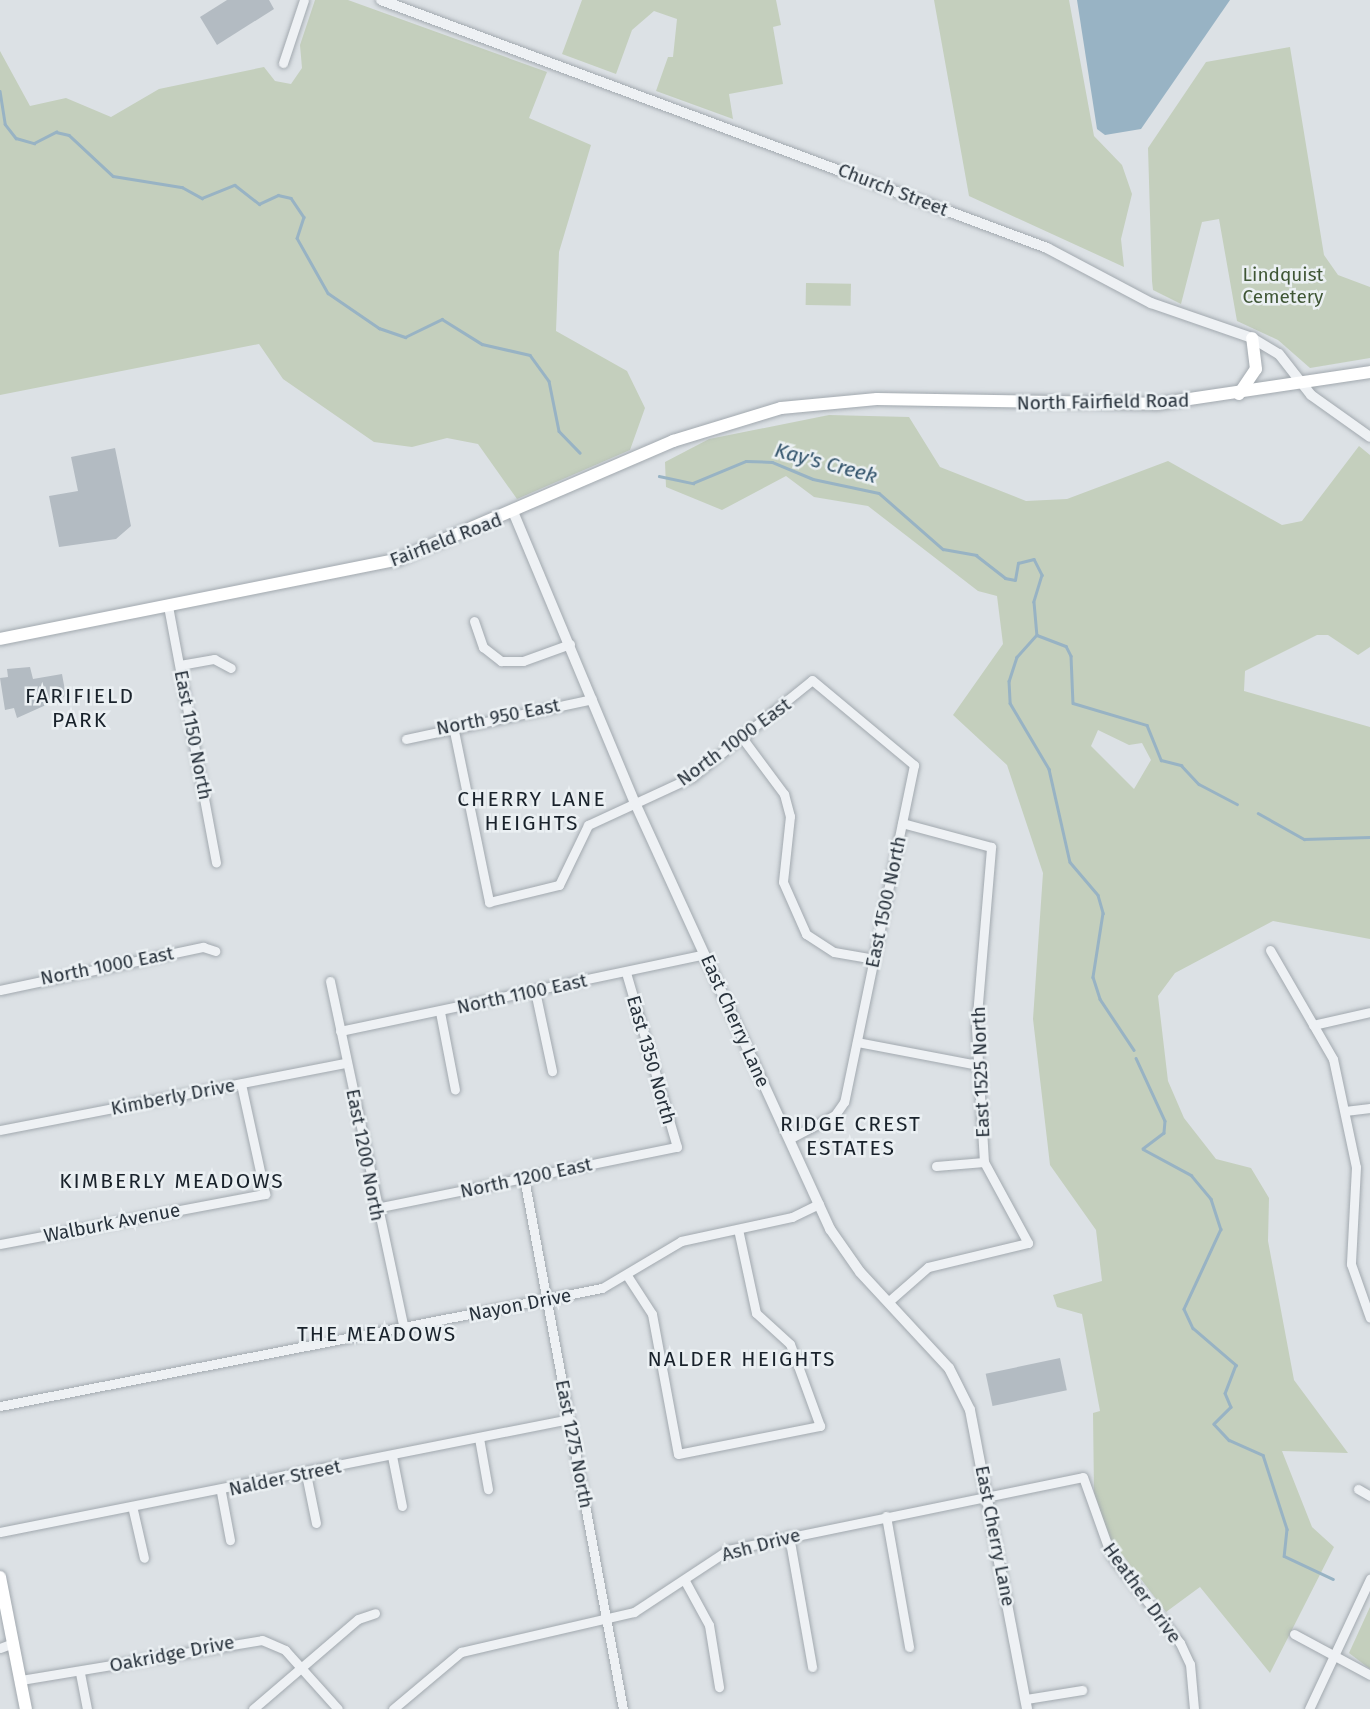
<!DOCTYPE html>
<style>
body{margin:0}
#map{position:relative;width:1370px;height:1709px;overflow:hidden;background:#dce1e5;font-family:"Fira Sans",sans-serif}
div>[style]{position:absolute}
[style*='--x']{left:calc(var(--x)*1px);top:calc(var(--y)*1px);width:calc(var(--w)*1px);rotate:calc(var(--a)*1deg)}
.green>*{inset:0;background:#c4cfbd;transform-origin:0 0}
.water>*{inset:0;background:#98b3c4}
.stream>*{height:2.5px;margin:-1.25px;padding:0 1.25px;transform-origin:1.25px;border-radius:1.25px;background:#98b3c4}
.building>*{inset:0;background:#b3bbc2;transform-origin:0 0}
.roads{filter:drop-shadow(0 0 2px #a2a9af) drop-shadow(0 0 2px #a2a9af)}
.minor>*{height:9px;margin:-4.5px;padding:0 4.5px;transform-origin:4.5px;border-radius:4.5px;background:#eef1f4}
.tertiary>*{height:10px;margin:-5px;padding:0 5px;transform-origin:5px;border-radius:5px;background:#eef1f4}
.secondary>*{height:12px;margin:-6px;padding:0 6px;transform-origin:6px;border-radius:6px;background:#fff}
span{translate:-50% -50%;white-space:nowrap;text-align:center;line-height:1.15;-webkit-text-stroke:5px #ebf0f3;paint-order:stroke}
.street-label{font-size:19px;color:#27313b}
.park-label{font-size:19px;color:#3f5635}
.water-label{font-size:21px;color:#33546c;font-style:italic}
.neighbourhood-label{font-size:21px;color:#19222b;letter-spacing:2px}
</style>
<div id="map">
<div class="green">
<div style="clip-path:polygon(315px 0,348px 0,547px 72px,529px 118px,591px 145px,559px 252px,556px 331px,627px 371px,645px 408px,630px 450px,517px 499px,478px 444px,447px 438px,412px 447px,374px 442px,283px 379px,259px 344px,0 395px,0 51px,30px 106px,66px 98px,111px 117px,159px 89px,264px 67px,275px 81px,291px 84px,302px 68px,300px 45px)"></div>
<div style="clip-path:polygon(582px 0,776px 0,781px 25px,773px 27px,783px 84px,729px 94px,733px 119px,656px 91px,668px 57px,673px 57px,677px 19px,654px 11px,632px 30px,616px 74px,562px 54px)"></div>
<div style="clip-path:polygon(934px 0,1069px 0,1094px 136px,1122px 165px,1132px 194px,1121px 239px,1124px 267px,969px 196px)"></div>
<div style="clip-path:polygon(1290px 47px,1324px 255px,1338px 275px,1370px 287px,1370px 358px,1310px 368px,1278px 340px,1237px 321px,1219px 219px,1202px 222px,1181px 304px,1153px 290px,1152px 281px,1148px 148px,1206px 62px)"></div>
<div style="left:806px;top:283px;width:45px;height:22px;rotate:1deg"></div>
<div style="clip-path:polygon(evenodd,829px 415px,909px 417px,940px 467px,1026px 501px,1067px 499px,1168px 461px,1282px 525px,1302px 521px,1359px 446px,1370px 455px,1370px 647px,1358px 655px,1328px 635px,1317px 635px,1245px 671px,1244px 691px,1370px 727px,1370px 939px,1273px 921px,1175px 973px,1158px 996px,1168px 1081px,1184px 1118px,1216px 1159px,1251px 1168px,1269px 1198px,1268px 1241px,1294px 1380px,1348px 1453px,1282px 1451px,1312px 1527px,1334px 1547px,1270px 1673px,1200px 1587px,1166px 1612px,1109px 1537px,1094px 1493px,1093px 1413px,1100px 1411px,1082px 1314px,1057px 1307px,1053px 1295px,1102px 1281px,1096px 1230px,1050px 1165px,1033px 1019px,1043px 873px,1007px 765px,953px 715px,1003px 644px,997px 596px,978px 591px,868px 506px,814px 497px,786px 476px,722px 510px,666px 487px,665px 462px,709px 439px,829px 415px,1098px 730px,1129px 745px,1142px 743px,1151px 760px,1134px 789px,1091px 746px,1098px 730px)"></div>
<div style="clip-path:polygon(1370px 1607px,1370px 1669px,1349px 1653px)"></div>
</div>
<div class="water">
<div style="clip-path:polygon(1077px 0,1230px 0,1141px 129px,1105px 135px,1097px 129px)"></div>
</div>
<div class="stream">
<div style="--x:0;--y:91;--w:33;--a:81"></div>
<div style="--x:5;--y:124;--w:18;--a:52"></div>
<div style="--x:16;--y:138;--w:19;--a:16"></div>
<div style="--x:34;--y:143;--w:25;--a:-27"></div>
<div style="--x:56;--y:132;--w:13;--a:13"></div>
<div style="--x:69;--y:135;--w:60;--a:43"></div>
<div style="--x:113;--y:176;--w:70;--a:9.1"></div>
<div style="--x:182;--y:187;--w:23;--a:29"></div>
<div style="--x:202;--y:198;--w:35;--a:-22"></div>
<div style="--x:235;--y:185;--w:31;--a:38"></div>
<div style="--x:259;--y:204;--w:21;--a:-25"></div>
<div style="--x:278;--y:195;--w:13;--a:13"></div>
<div style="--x:291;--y:198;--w:23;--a:56"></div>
<div style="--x:304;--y:217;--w:22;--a:108"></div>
<div style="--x:297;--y:238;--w:63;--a:60.6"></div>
<div style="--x:328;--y:293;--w:62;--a:34.5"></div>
<div style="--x:379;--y:328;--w:28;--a:19"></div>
<div style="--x:405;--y:337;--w:41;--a:-25.9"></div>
<div style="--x:442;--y:319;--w:47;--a:32"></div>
<div style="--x:482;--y:344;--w:49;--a:12.9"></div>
<div style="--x:530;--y:355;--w:32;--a:54"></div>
<div style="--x:549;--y:381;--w:51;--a:78.7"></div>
<div style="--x:559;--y:431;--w:30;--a:46"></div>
<div style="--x:659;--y:476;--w:35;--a:12"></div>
<div style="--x:693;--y:483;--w:57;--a:-22.5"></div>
<div style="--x:746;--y:461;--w:26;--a:2"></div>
<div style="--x:772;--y:462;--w:44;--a:22.5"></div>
<div style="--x:813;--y:479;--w:67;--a:12"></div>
<div style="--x:879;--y:493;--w:85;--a:41.2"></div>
<div style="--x:943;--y:549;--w:34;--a:10"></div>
<div style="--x:976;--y:555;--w:37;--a:38"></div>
<div style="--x:1005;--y:578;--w:10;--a:11"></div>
<div style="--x:1015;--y:580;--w:17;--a:-80"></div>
<div style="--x:1018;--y:563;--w:16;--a:-14"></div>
<div style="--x:1034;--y:559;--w:18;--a:63"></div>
<div style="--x:1042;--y:575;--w:28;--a:107"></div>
<div style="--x:1034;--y:602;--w:33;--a:85"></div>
<div style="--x:1037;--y:635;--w:30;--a:132"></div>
<div style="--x:1017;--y:657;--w:25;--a:108"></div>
<div style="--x:1009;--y:681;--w:22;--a:87"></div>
<div style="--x:1010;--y:703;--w:77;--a:59.4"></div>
<div style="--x:1049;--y:769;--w:95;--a:77.3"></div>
<div style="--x:1070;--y:862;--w:43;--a:49.7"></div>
<div style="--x:1098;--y:895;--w:19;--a:74"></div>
<div style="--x:1103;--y:913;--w:65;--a:98.9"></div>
<div style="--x:1093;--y:977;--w:23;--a:72"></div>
<div style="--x:1100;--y:999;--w:61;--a:56.3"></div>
<div style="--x:1037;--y:635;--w:31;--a:21"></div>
<div style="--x:1066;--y:646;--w:11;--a:63"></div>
<div style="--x:1071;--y:656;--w:47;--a:87.6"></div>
<div style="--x:1073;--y:703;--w:77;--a:16.6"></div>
<div style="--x:1147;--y:725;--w:38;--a:68"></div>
<div style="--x:1161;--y:760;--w:21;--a:14"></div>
<div style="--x:1181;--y:765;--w:26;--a:47"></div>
<div style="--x:1199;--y:784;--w:43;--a:27.8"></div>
<div style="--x:1258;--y:813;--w:53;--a:29.5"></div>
<div style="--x:1304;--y:839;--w:66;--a:-1.7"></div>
<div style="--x:1136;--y:1058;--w:69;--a:65.3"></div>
<div style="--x:1165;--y:1121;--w:12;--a:95"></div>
<div style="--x:1164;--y:1133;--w:26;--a:143"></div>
<div style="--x:1143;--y:1149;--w:55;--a:28.4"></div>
<div style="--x:1191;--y:1175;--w:31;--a:50"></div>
<div style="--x:1211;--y:1199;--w:32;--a:72"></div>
<div style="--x:1221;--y:1229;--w:88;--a:114.8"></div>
<div style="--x:1184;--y:1309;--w:21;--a:65"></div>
<div style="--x:1193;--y:1328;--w:57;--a:40.7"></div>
<div style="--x:1236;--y:1365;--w:30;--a:111"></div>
<div style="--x:1225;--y:1393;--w:15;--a:67"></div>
<div style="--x:1231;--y:1407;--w:24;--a:135"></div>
<div style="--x:1214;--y:1424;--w:22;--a:47"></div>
<div style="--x:1229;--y:1440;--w:37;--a:24"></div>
<div style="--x:1263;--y:1455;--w:78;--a:72"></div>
<div style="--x:1287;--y:1529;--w:27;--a:96"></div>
<div style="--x:1284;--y:1556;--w:54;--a:25.1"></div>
</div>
<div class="building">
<div style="clip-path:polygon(227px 0,269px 0,274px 9px,217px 45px,200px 17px)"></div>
<div style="clip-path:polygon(115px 448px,131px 526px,116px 539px,59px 547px,49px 496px,78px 491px,71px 457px)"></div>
<div style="clip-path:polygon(30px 667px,33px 679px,62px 674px,66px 696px,17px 718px,14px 708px,5px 710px,0 678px,8px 677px,7px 669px)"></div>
<div style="left:1060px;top:1358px;width:33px;height:76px;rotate:78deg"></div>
</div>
<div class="roads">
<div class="minor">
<div style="--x:283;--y:63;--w:66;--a:-71.6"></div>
<div style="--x:168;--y:606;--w:261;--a:79.4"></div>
<div style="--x:474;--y:621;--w:28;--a:71"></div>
<div style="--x:483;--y:647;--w:23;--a:38"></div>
<div style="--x:501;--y:661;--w:22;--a:0"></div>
<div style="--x:523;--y:661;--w:50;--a:-19.9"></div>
<div style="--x:180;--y:665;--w:35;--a:-10"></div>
<div style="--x:214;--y:659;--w:19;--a:28"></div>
<div style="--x:453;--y:726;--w:180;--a:78.4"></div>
<div style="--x:489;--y:902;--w:72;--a:-13.7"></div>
<div style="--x:559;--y:885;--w:67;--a:-64.2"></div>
<div style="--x:588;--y:825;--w:115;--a:-24.8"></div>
<div style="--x:692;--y:777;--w:154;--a:-38.9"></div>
<div style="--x:812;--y:680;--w:133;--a:39.8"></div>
<div style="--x:914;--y:765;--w:344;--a:101.7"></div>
<div style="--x:844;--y:1102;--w:16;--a:125"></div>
<div style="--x:835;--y:1115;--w:52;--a:152.4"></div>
<div style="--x:406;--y:739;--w:190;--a:-12.1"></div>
<div style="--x:743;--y:739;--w:69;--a:53.3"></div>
<div style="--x:784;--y:794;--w:23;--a:75"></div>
<div style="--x:790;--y:816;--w:66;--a:96.1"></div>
<div style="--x:783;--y:882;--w:57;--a:66.1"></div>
<div style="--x:806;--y:934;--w:33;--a:33"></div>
<div style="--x:834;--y:952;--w:41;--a:9.9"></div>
<div style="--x:1270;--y:950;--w:126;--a:60"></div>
<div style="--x:1333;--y:1059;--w:110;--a:78"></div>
<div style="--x:1356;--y:1167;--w:97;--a:93"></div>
<div style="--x:1351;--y:1264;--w:57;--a:70.6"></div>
<div style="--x:330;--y:981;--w:355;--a:78"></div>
<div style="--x:0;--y:990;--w:208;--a:-12"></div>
<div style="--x:203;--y:947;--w:13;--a:18"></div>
<div style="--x:535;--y:991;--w:82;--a:78"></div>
<div style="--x:440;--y:1012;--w:79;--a:79.1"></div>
<div style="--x:1313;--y:1025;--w:58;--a:-12.8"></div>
<div style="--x:340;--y:1031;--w:372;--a:-11.9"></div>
<div style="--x:857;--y:1042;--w:123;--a:10.8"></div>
<div style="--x:1345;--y:1111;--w:25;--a:-7"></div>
<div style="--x:0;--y:1130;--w:352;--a:-11"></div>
<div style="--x:936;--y:1166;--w:48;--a:-4.8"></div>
<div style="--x:524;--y:1178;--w:540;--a:79.44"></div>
<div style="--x:376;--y:1208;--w:307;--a:-11.5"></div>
<div style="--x:677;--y:1147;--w:181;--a:-106.3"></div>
<div style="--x:0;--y:1244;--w:270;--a:-10.7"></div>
<div style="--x:265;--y:1194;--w:113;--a:-102.3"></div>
<div style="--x:628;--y:1277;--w:44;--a:57"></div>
<div style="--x:652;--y:1314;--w:142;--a:79.5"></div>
<div style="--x:678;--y:1454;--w:145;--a:-11.2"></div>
<div style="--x:820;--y:1426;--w:87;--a:-110.1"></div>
<div style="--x:790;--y:1344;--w:46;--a:-137.6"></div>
<div style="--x:756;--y:1313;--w:86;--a:-102.1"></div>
<div style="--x:888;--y:1302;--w:53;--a:-41.2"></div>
<div style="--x:928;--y:1267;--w:103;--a:-13.5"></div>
<div style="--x:1028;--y:1243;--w:92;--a:-118.5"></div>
<div style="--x:984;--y:1162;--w:135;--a:-93.4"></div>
<div style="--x:976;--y:1027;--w:181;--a:-85.2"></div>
<div style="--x:991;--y:847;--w:92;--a:-164.9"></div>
<div style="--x:0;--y:1406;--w:613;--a:-11.09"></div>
<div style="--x:602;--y:1288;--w:92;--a:-30.7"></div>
<div style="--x:681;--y:1241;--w:114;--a:-12.2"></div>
<div style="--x:792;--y:1217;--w:30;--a:-26"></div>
<div style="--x:479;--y:1438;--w:52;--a:80"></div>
<div style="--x:392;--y:1456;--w:51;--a:78.7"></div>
<div style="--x:306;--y:1474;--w:50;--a:78.5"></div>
<div style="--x:1358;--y:1489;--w:14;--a:30"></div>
<div style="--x:221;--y:1492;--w:49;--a:79.4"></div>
<div style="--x:133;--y:1510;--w:49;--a:77.1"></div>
<div style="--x:886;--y:1516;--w:133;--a:80"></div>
<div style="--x:0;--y:1532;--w:580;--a:-11.23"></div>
<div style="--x:789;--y:1536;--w:133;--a:80"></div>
<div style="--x:685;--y:1581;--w:50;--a:61.4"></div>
<div style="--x:709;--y:1625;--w:63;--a:80.8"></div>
<div style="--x:1294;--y:1634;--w:86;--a:28.3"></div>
<div style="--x:0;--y:1648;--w:14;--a:-21"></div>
<div style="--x:80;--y:1673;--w:37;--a:79"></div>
<div style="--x:21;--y:1680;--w:244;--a:-9.4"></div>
<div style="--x:262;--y:1640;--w:25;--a:23"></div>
<div style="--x:285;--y:1650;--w:79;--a:48.1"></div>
<div style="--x:1026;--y:1699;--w:57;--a:-9.1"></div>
<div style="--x:253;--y:1709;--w:138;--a:-40.6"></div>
<div style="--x:358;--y:1619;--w:18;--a:-19"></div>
<div style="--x:393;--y:1709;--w:89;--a:-40"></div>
<div style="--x:461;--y:1652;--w:178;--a:-13"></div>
<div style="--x:634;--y:1612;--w:113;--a:-33.4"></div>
<div style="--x:728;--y:1550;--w:362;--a:-11.6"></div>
<div style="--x:1083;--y:1477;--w:83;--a:70.3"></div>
<div style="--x:1111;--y:1555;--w:112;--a:51.9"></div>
<div style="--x:1180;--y:1643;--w:23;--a:65"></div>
<div style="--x:1190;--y:1664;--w:45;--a:84.9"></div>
<div style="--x:1309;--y:1709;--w:144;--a:-64.9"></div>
</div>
<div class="tertiary">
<div style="--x:381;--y:0;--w:711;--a:20.42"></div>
<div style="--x:1047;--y:248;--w:118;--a:27.9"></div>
<div style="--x:1151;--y:303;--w:107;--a:19.1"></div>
<div style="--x:1252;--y:338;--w:31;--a:31"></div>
<div style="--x:1279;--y:354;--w:52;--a:52"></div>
<div style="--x:1311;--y:395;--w:72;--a:35.4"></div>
<div style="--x:514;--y:514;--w:313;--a:67.3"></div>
<div style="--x:635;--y:803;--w:469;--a:65.4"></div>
<div style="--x:830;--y:1229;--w:52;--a:55.1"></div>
<div style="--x:860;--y:1272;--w:131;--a:47.2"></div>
<div style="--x:949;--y:1368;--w:47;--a:63.4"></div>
<div style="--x:970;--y:1410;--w:304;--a:79.2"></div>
</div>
<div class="secondary">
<div style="--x:1239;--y:394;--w:30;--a:-56"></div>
<div style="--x:1256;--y:369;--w:31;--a:-97"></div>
<div style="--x:0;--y:639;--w:405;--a:-11.3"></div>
<div style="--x:397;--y:560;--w:301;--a:-23.3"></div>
<div style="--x:673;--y:441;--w:113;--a:-17"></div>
<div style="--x:781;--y:408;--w:96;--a:-5.4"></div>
<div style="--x:877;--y:399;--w:279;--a:1"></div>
<div style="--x:1156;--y:404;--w:216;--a:-8.5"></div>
<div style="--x:0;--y:1577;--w:135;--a:78.9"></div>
</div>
</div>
<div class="street-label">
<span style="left:893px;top:190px;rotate:21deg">Church Street</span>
<span style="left:1103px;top:402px;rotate:-1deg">North Fairfield Road</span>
<span style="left:446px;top:540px;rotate:-21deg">Fairfield Road</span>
<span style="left:498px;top:717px;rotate:-11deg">North 950 East</span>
<span style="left:193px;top:735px;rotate:79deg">East 1150 North</span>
<span style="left:734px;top:742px;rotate:-36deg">North 1000 East</span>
<span style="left:886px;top:902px;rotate:-78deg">East 1500 North</span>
<span style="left:107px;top:966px;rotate:-11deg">North 1000 East</span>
<span style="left:522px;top:994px;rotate:-12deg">North 1100 East</span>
<span style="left:735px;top:1021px;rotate:66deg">East Cherry Lane</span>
<span style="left:651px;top:1060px;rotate:74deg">East 1350 North</span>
<span style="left:981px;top:1072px;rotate:-92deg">East 1525 North</span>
<span style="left:173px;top:1097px;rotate:-11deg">Kimberly Drive</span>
<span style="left:365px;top:1155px;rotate:79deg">East 1200 North</span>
<span style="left:526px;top:1178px;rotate:-12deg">North 1200 East</span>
<span style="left:112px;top:1223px;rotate:-11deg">Walburk Avenue</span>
<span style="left:520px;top:1305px;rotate:-11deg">Nayon Drive</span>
<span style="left:574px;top:1444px;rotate:79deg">East 1275 North</span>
<span style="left:285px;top:1478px;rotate:-12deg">Nalder Street</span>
<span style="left:995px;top:1536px;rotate:79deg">East Cherry Lane</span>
<span style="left:761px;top:1545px;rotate:-15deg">Ash Drive</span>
<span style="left:1142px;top:1593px;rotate:54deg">Heather Drive</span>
<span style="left:172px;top:1654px;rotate:-11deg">Oakridge Drive</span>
</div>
<div class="park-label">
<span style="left:1283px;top:286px">Lindquist<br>Cemetery</span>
</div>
<div class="water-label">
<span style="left:826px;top:463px;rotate:15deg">Kay's Creek</span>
</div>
<div class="neighbourhood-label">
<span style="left:80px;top:708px">FARIFIELD<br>PARK</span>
<span style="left:532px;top:811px">CHERRY LANE<br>HEIGHTS</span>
<span style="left:851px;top:1136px">RIDGE CREST<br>ESTATES</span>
<span style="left:172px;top:1181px">KIMBERLY MEADOWS</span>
<span style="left:377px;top:1334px">THE MEADOWS</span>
<span style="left:742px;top:1359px">NALDER HEIGHTS</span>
</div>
</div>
